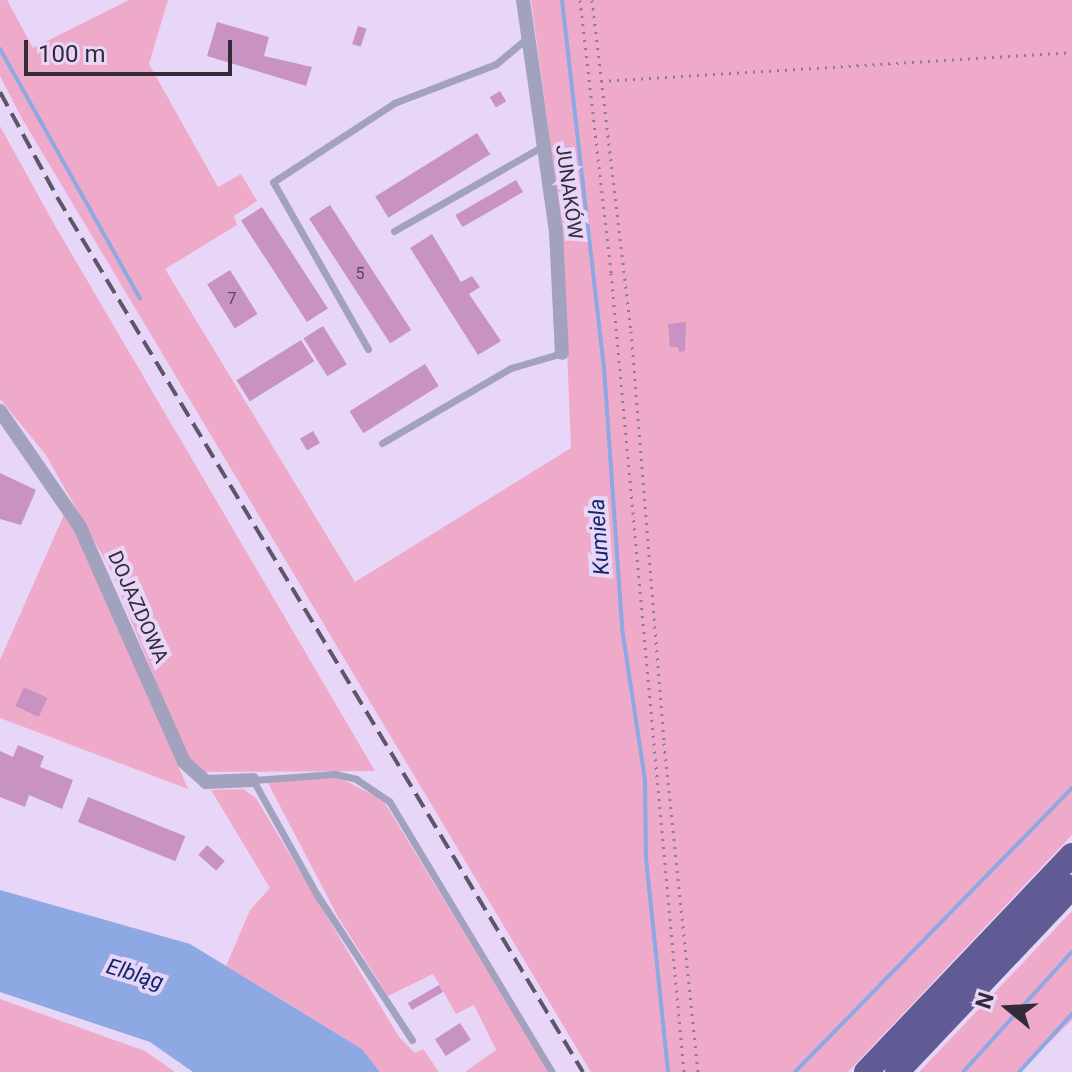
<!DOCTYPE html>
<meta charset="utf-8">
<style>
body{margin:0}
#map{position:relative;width:1072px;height:1072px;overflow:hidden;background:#e8d6f9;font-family:Roboto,sans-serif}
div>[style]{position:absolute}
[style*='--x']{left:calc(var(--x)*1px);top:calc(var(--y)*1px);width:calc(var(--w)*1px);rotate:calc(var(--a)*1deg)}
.green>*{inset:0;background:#f0aac9}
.water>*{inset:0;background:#8da8e2}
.stream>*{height:4px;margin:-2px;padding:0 2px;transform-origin:2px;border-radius:2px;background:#8da8e2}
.building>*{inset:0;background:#c893c3;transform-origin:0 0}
.path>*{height:3px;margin-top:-1.5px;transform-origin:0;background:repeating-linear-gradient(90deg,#8b7e96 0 2px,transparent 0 8px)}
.service>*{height:7px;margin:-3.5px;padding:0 3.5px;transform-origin:3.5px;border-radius:3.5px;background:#a2a2be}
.minor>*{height:14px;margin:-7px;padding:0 7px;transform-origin:7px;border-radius:7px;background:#a2a2be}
.motorway>*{height:24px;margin:-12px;padding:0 12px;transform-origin:12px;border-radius:12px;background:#605b94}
.rail>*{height:4px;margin-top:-2px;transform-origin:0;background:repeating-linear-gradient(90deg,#5f5568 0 16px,transparent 0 24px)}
span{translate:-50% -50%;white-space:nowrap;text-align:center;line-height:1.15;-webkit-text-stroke:8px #e8d6f9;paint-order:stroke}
.number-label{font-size:16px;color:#58455b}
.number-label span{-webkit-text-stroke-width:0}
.street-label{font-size:20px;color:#322b38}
.water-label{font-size:22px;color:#11296c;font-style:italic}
.north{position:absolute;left:968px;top:968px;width:80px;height:80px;-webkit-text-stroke:6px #e8d6f9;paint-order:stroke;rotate:288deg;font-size:22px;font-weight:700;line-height:32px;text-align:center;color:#322b38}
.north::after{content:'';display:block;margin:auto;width:28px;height:36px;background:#322b38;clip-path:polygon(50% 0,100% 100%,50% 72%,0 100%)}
.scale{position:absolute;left:24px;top:40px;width:208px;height:36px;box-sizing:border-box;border:4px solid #322b38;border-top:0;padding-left:10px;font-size:24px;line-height:28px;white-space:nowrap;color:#322b38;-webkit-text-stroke:6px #e8d6f9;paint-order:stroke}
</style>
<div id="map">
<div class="green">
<div style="clip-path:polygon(0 0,7px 0,33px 48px,129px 0,168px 0,149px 64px,218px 187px,241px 174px,257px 201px,234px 216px,237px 225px,165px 269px,355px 582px,571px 448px,562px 229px,531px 0,1072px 0,1072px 835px,848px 1072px,591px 1072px,21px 117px,0 76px)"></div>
<div style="clip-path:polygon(0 126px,54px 224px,375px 771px,193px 772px,111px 571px,46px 455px,0 399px)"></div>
<div style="clip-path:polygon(66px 510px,94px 565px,188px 789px,0 718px,0 660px)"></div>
<div style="clip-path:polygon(289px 778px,340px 778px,383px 800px,549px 1072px,465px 1072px,496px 1050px,474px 1005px,456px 1014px,433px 974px,388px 996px,338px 917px,268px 783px)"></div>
<div style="clip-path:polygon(243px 789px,256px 798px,399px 1037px,415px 1053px,423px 1049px,439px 1072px,380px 1072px,362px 1049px,226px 966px,250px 910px,270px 888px,211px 790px)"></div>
<div style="clip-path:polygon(1072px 911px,1072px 1020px,1019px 1072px,919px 1072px)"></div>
<div style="clip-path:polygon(0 999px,145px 1051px,175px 1072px,0 1072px)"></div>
</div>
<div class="water">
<div style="clip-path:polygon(0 890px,190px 944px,362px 1049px,380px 1072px,193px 1072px,150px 1042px,0 992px)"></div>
</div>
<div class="stream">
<div style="--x:562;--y:0;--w:370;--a:83.5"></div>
<div style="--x:604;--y:368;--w:261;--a:86"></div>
<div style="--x:622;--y:628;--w:154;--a:81.4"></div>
<div style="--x:645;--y:780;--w:78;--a:89.3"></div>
<div style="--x:646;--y:858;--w:215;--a:84.1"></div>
<div style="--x:0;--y:49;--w:286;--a:60.7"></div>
<div style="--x:795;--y:1072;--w:397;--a:-45.7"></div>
<div style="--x:963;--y:1072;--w:162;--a:-47.8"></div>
<div style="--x:1019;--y:1072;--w:79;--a:-47.6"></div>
</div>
<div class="building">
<div style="clip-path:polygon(217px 22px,269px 37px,264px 56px,312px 67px,306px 86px,207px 56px)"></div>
<div style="left:358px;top:26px;width:9px;height:19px;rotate:18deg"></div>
<div style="left:500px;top:91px;width:12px;height:12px;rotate:59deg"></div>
<div style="left:477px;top:133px;width:25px;height:120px;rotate:58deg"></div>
<div style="left:516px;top:180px;width:14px;height:70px;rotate:60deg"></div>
<div style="left:330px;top:205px;width:149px;height:25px;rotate:57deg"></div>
<div style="left:262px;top:207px;width:121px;height:25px;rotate:57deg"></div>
<div style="clip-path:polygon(432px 234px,461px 282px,472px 276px,480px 287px,469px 294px,501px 341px,478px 355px,410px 248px)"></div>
<div style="left:230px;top:270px;width:52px;height:27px;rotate:58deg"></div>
<div style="clip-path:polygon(686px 322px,685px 351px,679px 352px,678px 347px,670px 347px,668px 324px)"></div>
<div style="left:323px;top:326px;width:45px;height:23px;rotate:58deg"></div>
<div style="left:301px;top:340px;width:25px;height:76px;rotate:58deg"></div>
<div style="left:425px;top:364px;width:26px;height:89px;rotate:58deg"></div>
<div style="left:313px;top:431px;width:14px;height:15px;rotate:60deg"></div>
<div style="clip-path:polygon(0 473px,36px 490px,21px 525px,0 519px)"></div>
<div style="left:24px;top:687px;width:26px;height:21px;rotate:25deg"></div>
<div style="clip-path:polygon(18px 745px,44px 756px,40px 767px,73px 780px,62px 809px,29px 795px,25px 807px,0 797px,0 751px,13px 757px)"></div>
<div style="left:88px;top:797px;width:105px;height:27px;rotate:22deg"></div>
<div style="left:207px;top:845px;width:24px;height:13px;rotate:42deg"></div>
<div style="left:439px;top:985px;width:8px;height:36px;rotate:60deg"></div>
<div style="left:460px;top:1023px;width:20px;height:30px;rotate:57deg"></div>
</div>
<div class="path">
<div style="--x:580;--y:0;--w:275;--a:83.5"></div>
<div style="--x:611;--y:273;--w:802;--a:84.78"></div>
<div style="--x:592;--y:0;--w:333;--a:83.3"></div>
<div style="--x:631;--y:331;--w:413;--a:85.4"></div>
<div style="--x:664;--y:743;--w:331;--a:84.1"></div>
<div style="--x:601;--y:81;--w:472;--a:-3.5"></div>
</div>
<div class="service">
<div style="--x:394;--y:231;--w:172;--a:-29.7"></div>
<div style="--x:368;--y:349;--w:192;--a:-119.6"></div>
<div style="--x:273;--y:182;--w:145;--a:-33.1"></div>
<div style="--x:394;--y:103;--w:109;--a:-20.9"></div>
<div style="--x:496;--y:64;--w:39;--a:-40"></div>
<div style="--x:382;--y:443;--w:149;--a:-30.2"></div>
<div style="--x:511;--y:368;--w:53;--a:-16.4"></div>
<div style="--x:412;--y:1040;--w:173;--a:-123.2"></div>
<div style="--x:317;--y:895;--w:132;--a:-119.1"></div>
<div style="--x:253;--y:780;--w:82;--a:-4.2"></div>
<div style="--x:335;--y:774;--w:22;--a:13"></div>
<div style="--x:356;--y:779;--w:40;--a:34"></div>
<div style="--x:389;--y:801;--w:316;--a:59"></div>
</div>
<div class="minor">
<div style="--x:523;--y:0;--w:234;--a:81.9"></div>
<div style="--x:556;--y:232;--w:121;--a:87.2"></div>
<div style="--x:0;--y:411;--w:141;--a:55.4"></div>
<div style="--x:80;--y:527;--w:257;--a:66.1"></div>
<div style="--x:184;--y:762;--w:30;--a:42"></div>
<div style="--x:206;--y:782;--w:47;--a:-2.4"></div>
</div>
<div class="motorway">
<div style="--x:866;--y:1072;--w:299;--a:-46.5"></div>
<div style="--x:897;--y:1072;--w:255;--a:-46.6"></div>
</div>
<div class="rail">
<div style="--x:0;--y:92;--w:119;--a:61.5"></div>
<div style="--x:57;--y:197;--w:1021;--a:58.99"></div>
</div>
<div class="number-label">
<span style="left:360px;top:274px">5</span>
<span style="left:232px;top:299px">7</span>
</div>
<div class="street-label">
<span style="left:569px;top:192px;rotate:82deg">JUNAKÓW</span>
<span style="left:138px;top:607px;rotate:66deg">DOJAZDOWA</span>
</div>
<div class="water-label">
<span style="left:599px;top:537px;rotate:-94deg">Kumiela</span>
<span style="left:135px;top:974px;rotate:17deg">Elbląg</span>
</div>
<div class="north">N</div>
<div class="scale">100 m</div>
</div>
